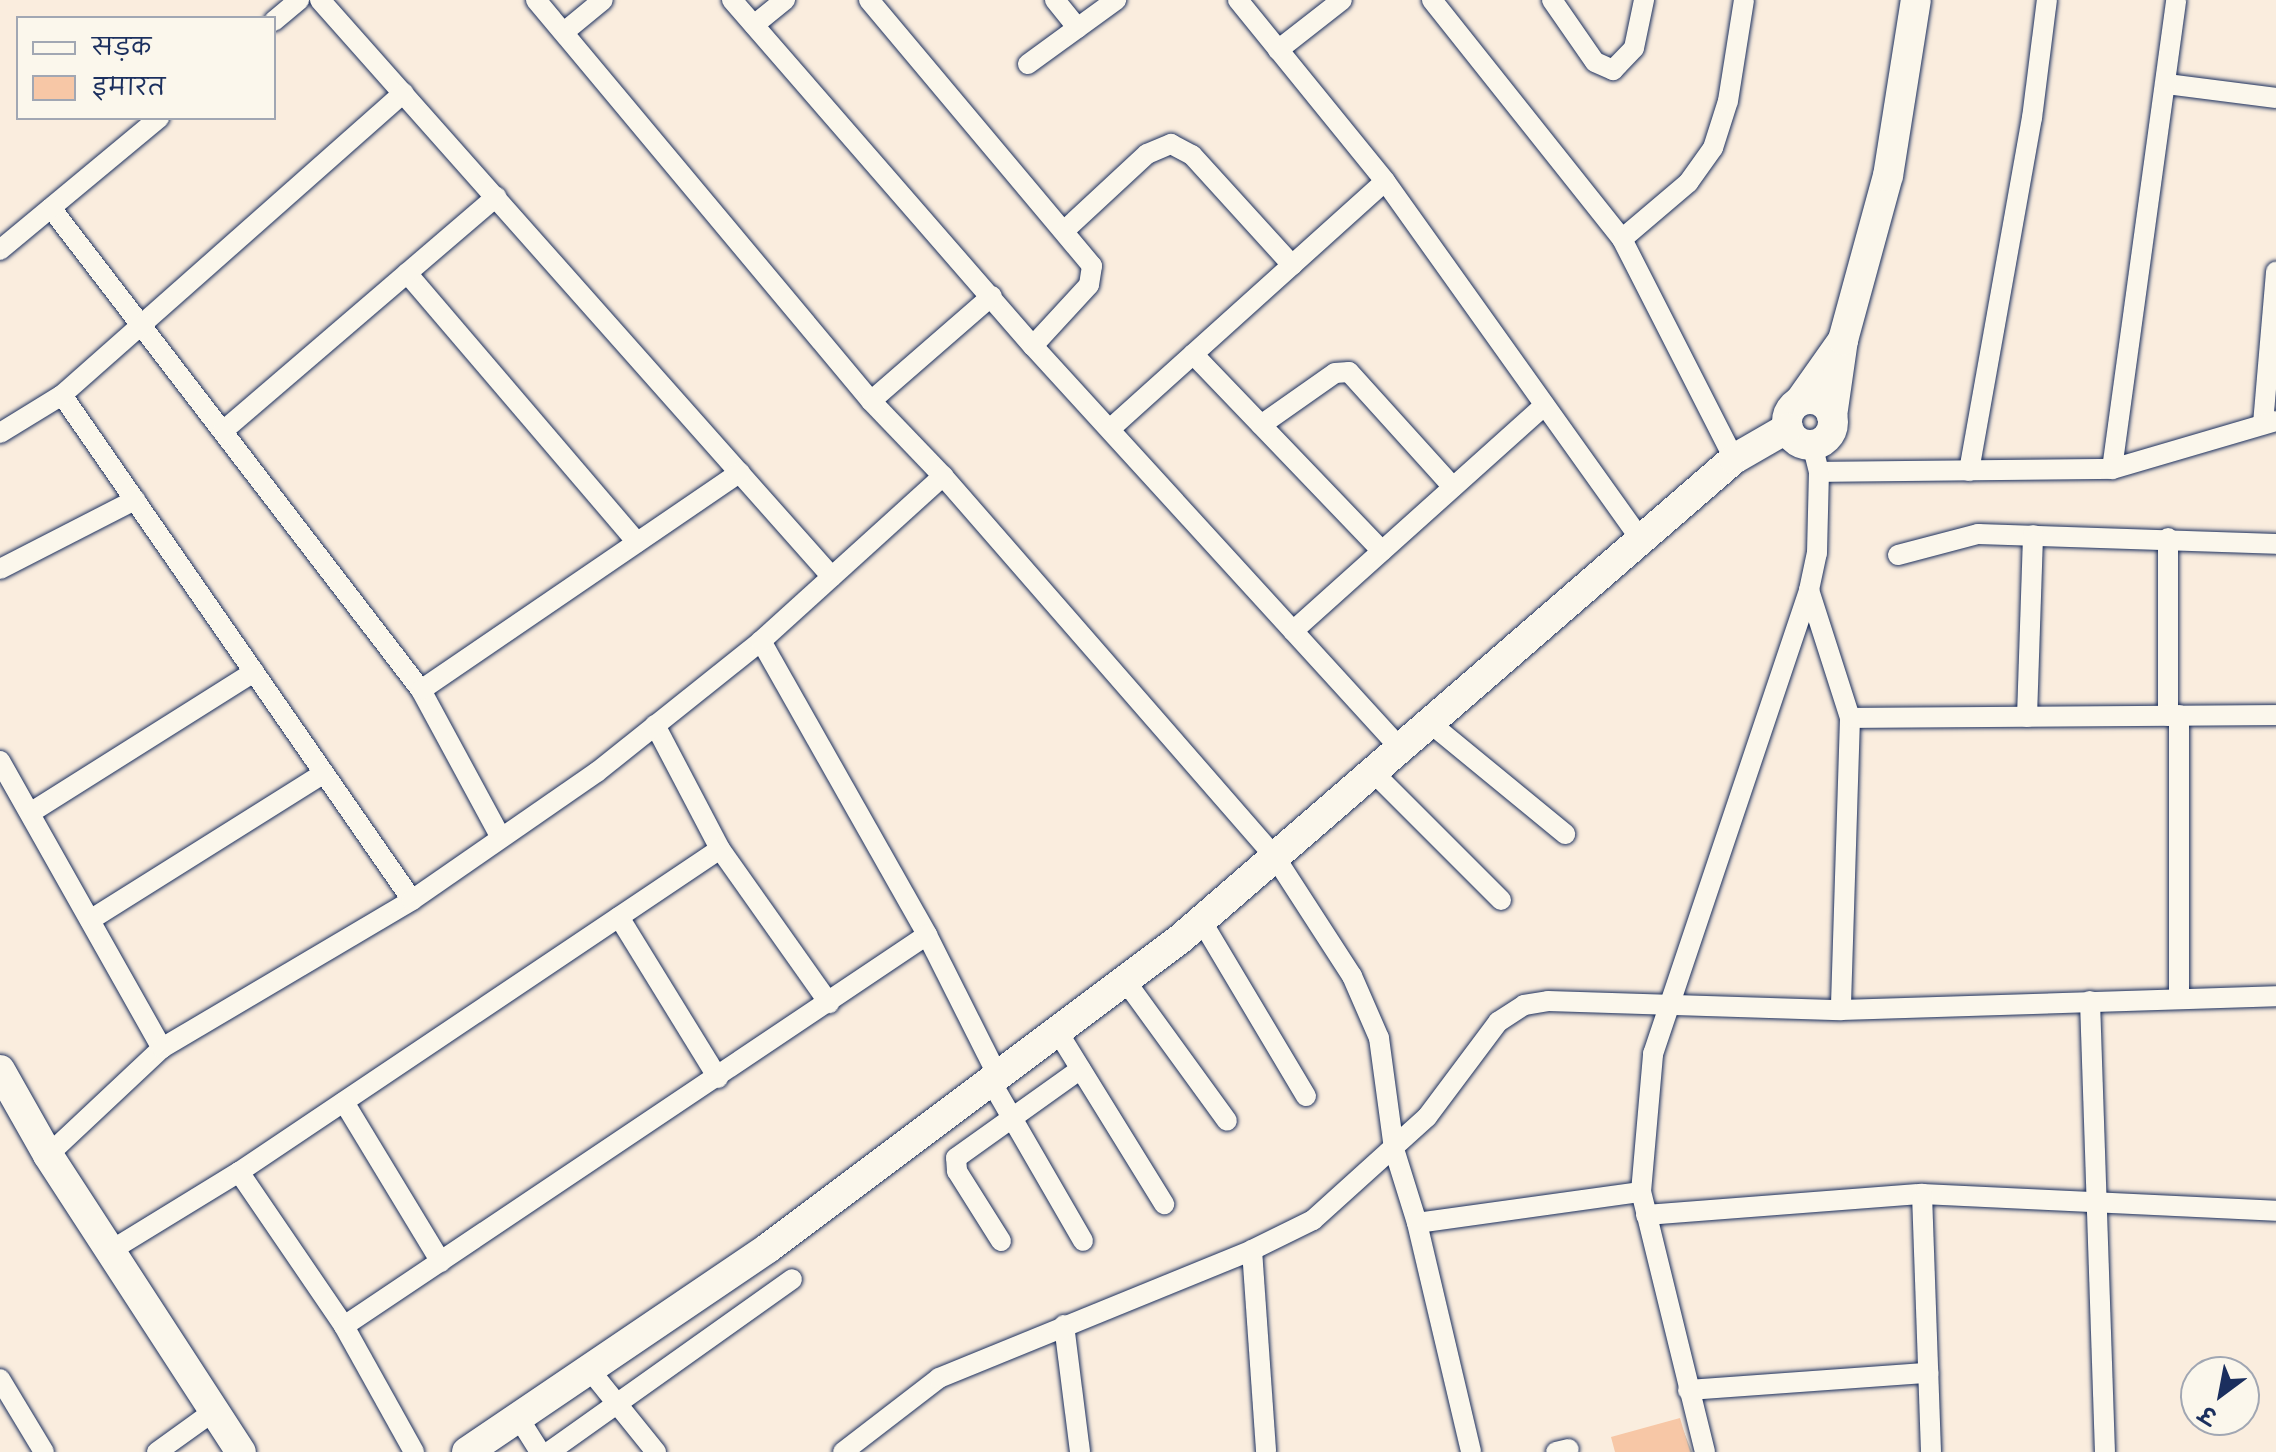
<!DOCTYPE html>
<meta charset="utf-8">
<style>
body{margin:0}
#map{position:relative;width:2276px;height:1452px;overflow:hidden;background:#faedde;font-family:"Shantell Sans","Playpen Sans Deva",sans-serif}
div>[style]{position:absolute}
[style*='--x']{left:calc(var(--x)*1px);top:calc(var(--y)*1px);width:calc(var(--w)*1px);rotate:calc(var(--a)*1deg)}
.shadow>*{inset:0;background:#0003}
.building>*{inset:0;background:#f7c7a6}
.roads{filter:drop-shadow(0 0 2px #1b2f5e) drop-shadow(0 0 2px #1b2f5e)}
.street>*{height:20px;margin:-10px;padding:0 10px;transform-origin:10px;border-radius:10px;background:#fbf7ec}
.secondary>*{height:30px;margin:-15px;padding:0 15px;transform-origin:15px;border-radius:15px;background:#fbf7ec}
.secondary>.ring{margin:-15px;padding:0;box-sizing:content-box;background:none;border:30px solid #fbf7ec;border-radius:50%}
span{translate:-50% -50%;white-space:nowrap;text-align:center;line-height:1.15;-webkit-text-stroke:6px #fbf7ec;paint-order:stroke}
.legend{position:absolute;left:16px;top:16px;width:260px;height:104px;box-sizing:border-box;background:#fbf7ec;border:2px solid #a1a7b3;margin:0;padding:10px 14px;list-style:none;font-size:24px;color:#1b2f5e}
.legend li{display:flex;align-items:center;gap:16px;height:40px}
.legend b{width:40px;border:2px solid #a1a7b3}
.north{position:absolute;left:2180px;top:1356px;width:80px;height:80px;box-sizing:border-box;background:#fbf7ec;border:2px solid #a1a7b3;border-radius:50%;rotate:212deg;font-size:22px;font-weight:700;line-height:32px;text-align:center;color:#1b2f5e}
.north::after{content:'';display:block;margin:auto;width:28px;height:36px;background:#1b2f5e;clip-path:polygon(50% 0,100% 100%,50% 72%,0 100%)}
</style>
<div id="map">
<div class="shadow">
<div style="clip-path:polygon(1679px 1420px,1692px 1452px,1617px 1452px)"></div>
</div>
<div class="building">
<div style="clip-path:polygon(1680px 1418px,1690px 1452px,1615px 1452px,1611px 1437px)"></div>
</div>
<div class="roads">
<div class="street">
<div style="--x:320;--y:0;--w:771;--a:48.42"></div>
<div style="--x:536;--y:0;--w:523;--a:50.12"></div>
<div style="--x:871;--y:401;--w:104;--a:46.2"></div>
<div style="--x:943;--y:476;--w:505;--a:48.93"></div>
<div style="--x:1275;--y:857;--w:142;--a:57.1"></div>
<div style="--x:1352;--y:976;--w:68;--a:66.5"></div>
<div style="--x:1379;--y:1038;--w:112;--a:82.3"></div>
<div style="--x:1394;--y:1149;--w:77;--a:72.7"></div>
<div style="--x:1417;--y:1223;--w:235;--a:76.7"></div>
<div style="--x:732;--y:0;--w:459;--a:49"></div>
<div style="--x:1033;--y:346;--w:544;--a:47.61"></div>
<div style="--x:869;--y:0;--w:347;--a:50"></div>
<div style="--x:1092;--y:266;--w:19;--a:99"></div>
<div style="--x:1089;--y:285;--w:83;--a:132.6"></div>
<div style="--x:1055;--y:0;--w:36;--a:51"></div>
<div style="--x:1238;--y:0;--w:233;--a:50.9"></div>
<div style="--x:1385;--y:181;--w:441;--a:54.5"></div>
<div style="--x:1432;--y:0;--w:305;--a:51.5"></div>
<div style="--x:1622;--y:239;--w:247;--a:63"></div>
<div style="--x:1552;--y:0;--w:75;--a:55.3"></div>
<div style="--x:1595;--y:62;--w:20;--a:24"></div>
<div style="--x:1613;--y:70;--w:30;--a:-46"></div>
<div style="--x:1634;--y:48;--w:49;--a:-78.2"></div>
<div style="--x:274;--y:21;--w:33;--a:-40"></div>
<div style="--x:754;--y:25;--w:40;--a:-39"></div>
<div style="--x:564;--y:32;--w:50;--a:-39.4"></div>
<div style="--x:1278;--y:50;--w:81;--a:-38"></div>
<div style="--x:1028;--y:64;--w:109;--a:-36"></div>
<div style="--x:2167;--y:84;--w:110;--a:7.3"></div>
<div style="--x:51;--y:208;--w:608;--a:52.49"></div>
<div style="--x:421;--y:690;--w:168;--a:61.6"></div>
<div style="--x:1064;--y:231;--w:113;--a:-42.9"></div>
<div style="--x:1147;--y:154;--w:26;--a:-23"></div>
<div style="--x:1171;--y:144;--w:24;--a:28"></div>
<div style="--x:1192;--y:155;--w:149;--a:47.7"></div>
<div style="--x:1622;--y:239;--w:87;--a:-40.3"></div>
<div style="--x:1688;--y:183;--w:43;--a:-54.5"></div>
<div style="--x:1713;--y:148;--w:49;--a:-72.3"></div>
<div style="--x:1728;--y:101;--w:102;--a:-81"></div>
<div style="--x:0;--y:250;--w:207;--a:-39.7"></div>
<div style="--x:407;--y:273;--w:354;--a:49.5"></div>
<div style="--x:1193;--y:354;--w:273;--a:46.2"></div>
<div style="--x:62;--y:395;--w:614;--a:55.28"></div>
<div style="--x:871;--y:401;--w:160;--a:-41"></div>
<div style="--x:2263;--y:424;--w:153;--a:-85.1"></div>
<div style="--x:1261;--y:425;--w:90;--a:-35.1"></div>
<div style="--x:1335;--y:373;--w:14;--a:-4"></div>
<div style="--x:1349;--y:372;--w:155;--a:47.9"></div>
<div style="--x:1110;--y:429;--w:370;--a:-42"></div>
<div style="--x:223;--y:431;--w:360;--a:-40.6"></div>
<div style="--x:0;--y:433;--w:73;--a:-31.5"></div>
<div style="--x:62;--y:395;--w:456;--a:-41.5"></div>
<div style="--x:2112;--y:469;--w:473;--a:-82.2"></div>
<div style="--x:1969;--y:471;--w:359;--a:-79.9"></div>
<div style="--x:2032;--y:118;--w:119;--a:-82.8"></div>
<div style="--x:1819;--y:472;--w:293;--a:-0.6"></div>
<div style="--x:2112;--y:469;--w:171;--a:-16.3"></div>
<div style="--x:1898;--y:555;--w:83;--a:-14.7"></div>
<div style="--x:1978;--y:534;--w:298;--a:1.9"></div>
<div style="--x:0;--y:569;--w:152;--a:-27.1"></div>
<div style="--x:1809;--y:590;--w:134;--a:72.2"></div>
<div style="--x:1850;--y:718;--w:292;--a:91.8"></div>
<div style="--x:1293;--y:631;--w:338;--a:-41.9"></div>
<div style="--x:761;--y:641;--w:338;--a:60.5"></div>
<div style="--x:927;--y:935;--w:153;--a:63.3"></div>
<div style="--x:421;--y:690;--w:386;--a:-34.3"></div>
<div style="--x:2168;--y:716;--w:178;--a:-90"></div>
<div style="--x:2027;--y:717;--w:182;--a:-88.1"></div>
<div style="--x:1850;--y:718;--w:426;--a:-0.4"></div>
<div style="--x:1430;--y:723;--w:175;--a:39.4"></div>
<div style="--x:655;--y:725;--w:140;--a:62.3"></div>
<div style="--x:720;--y:849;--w:189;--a:54.7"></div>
<div style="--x:0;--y:761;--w:330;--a:60.6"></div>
<div style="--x:1373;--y:772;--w:181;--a:45"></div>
<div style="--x:30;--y:813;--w:265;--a:-32.2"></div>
<div style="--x:619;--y:917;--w:189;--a:58.4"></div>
<div style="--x:90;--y:920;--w:276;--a:-32.1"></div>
<div style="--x:1201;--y:920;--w:205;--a:59.2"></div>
<div style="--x:1124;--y:979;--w:175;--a:54"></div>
<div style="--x:2179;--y:997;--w:282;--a:-90"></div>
<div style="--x:2090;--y:1001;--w:451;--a:88.1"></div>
<div style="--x:1056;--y:1029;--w:206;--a:58.3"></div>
<div style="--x:989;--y:1078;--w:188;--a:60"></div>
<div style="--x:344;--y:1102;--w:187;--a:58.8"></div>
<div style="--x:48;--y:1155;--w:156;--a:-43.2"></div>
<div style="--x:162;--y:1048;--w:291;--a:-30.6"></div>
<div style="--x:412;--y:900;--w:225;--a:-34.7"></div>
<div style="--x:597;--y:772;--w:210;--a:-38.6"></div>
<div style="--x:761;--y:641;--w:246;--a:-42.2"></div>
<div style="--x:239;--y:1172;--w:186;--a:55.7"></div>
<div style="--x:344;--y:1326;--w:144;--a:60.9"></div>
<div style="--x:1922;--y:1194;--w:354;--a:2.7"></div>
<div style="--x:1646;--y:1215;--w:277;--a:-4.4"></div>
<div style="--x:1922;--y:1194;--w:258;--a:88"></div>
<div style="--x:1417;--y:1223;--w:226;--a:-7.9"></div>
<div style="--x:1001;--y:1241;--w:83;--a:-122.2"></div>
<div style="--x:957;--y:1171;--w:13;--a:-94"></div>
<div style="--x:956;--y:1158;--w:153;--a:-35.5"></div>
<div style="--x:1252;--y:1250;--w:202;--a:86"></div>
<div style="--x:110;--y:1251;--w:151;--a:-31.5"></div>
<div style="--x:239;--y:1172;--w:579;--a:-33.88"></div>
<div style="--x:1064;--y:1325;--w:128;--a:82.8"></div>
<div style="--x:344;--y:1326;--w:702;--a:-33.85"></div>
<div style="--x:589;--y:1369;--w:107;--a:51.1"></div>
<div style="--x:0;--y:1379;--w:85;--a:58.9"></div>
<div style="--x:1688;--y:1390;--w:241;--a:-4.1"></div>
<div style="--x:518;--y:1417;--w:41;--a:57.8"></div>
<div style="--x:157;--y:1452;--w:70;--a:-35.7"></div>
<div style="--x:549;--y:1452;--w:298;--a:-35.4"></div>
<div style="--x:843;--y:1452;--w:121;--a:-37.6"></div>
<div style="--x:939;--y:1378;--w:338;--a:-22.2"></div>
<div style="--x:1252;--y:1250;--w:68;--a:-26.2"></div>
<div style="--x:1313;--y:1220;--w:154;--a:-42.1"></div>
<div style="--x:1427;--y:1117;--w:119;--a:-53.2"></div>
<div style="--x:1498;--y:1022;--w:31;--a:-33"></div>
<div style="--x:1524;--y:1005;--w:24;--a:-9"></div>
<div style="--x:1548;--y:1001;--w:293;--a:1.8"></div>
<div style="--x:1841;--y:1010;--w:435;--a:-1.8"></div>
<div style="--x:1556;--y:1452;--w:13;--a:-13"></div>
<div style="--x:1705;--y:1452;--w:268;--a:-103.8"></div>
<div style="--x:1641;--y:1192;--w:139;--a:-85"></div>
<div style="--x:1653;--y:1054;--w:490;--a:-71.4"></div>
<div style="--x:1809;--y:590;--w:38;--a:-78"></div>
<div style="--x:1817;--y:553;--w:81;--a:-88.6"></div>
<div style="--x:1819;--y:472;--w:29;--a:-104"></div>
</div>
<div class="secondary">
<div class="ring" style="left:1787px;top:399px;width:16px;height:16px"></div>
<div style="--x:1800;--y:401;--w:75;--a:-54.8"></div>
<div style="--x:1832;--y:416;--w:77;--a:-81.8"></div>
<div style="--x:1843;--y:340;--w:170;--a:-74.7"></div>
<div style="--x:1888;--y:176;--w:178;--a:-81"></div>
<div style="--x:0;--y:1070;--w:98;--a:60.5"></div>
<div style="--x:48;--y:1155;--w:354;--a:57"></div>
<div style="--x:467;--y:1452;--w:364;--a:-34.1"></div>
<div style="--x:768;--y:1248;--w:515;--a:-36.87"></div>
<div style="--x:1180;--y:939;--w:733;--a:-40.91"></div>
<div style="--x:1734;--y:459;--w:62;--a:-29.9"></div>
</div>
</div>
<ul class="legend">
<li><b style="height:10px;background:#fbf7ec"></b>सड़क</li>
<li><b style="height:22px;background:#f7c7a6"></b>इमारत</li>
</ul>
<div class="north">उ</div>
</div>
